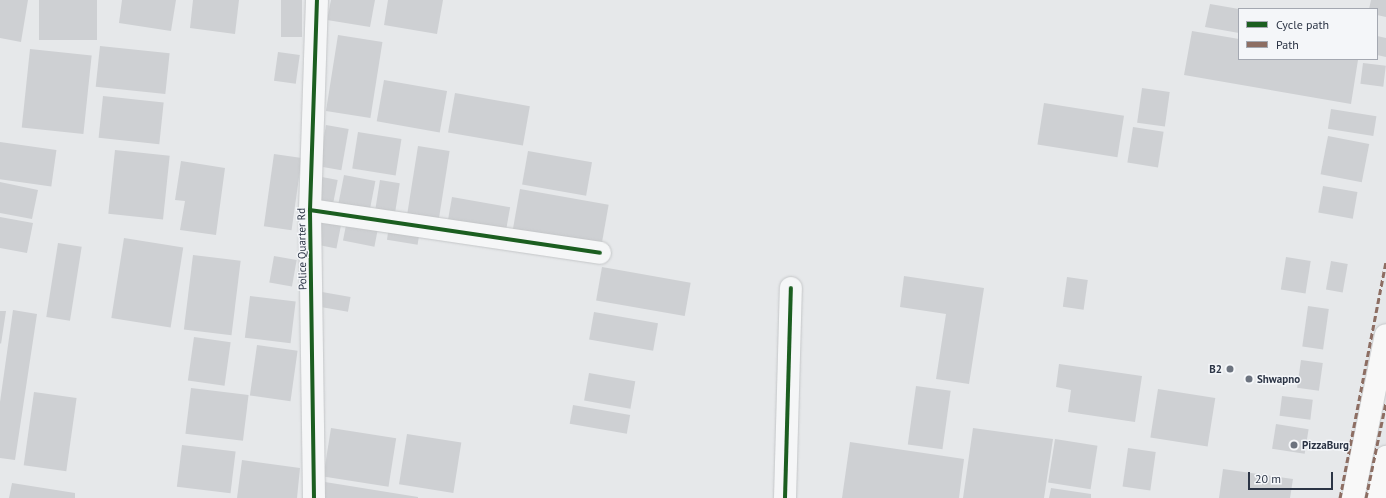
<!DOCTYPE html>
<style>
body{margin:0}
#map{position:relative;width:1386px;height:498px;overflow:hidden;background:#e6e8ea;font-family:"PT Sans",sans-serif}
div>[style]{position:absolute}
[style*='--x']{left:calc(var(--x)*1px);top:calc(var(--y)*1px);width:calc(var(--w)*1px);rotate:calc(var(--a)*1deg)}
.building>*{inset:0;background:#ced0d3;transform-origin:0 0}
.roads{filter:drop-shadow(0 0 1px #c4c6c8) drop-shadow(0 0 1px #c4c6c8)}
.minor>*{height:22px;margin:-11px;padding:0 11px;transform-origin:11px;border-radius:11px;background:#f5f6f7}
.secondary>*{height:22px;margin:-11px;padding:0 11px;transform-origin:11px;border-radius:11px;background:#f8f8f8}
.quiet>*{height:3px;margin-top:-1.5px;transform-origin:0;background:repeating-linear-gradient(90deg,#8d6e63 0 6px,transparent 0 9px)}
.cycleway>*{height:4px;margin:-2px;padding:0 2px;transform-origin:2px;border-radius:2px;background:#1b5e20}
.dots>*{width:11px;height:11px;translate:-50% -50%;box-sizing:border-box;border:2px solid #f4f6f9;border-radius:50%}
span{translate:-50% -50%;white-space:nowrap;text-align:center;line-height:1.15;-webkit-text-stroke:3px #f4f6f9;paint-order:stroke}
.street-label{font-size:11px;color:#2b3445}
.poi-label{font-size:11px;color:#2b3445;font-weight:700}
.right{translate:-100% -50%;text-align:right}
.left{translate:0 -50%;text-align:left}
.legend{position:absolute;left:1238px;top:8px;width:140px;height:52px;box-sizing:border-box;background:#f4f6f9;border:1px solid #a4a8b1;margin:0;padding:5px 7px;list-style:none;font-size:12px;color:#2b3445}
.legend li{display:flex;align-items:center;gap:8px;height:20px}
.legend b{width:20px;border:1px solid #a4a8b1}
.scale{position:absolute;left:1248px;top:472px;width:85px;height:18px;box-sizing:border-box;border:2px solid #2b3445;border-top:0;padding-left:5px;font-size:12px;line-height:14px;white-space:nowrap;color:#2b3445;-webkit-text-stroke:3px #f4f6f9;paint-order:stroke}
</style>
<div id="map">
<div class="building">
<div style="clip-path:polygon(0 0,28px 0,21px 42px,0 38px)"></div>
<div style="left:39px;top:0;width:58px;height:40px"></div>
<div style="clip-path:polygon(122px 0,176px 0,171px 31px,119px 23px)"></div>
<div style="clip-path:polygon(193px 0,239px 0,235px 34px,190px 28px)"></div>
<div style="left:281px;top:0;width:21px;height:37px"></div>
<div style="clip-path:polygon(331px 0,375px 0,370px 27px,327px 20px)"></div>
<div style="clip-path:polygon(388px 0,443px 0,437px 34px,384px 25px)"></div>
<div style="clip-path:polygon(1371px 0,1386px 0,1386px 17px,1377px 15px,1377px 9px,1369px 9px)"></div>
<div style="clip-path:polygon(1210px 4px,1239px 9px,1239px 33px,1205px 27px)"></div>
<div style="clip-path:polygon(1192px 31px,1239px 39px,1239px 59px,1358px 60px,1351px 104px,1184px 75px)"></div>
<div style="left:338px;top:35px;width:45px;height:77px;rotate:9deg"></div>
<div style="clip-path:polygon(1377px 36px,1386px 38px,1386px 57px,1377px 55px)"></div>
<div style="left:100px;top:46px;width:70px;height:41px;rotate:6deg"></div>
<div style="left:30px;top:49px;width:62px;height:79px;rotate:6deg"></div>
<div style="left:278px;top:52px;width:22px;height:29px;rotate:8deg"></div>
<div style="left:1363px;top:63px;width:23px;height:21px;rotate:7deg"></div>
<div style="left:384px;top:80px;width:64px;height:42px;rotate:10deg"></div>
<div style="left:1142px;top:88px;width:28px;height:35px;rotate:8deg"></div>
<div style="left:455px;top:93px;width:76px;height:40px;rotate:10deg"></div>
<div style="left:103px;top:96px;width:61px;height:42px;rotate:6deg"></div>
<div style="left:1044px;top:103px;width:81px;height:42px;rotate:9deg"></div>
<div style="left:1331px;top:109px;width:46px;height:20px;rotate:9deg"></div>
<div style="left:326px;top:125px;width:23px;height:42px;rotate:10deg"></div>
<div style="left:1133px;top:127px;width:31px;height:36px;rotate:9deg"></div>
<div style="left:358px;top:132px;width:44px;height:37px;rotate:9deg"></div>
<div style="left:1328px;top:136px;width:42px;height:39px;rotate:11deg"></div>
<div style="left:0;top:142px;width:57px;height:37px;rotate:8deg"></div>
<div style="left:418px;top:146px;width:32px;height:68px;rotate:9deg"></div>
<div style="left:115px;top:150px;width:55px;height:64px;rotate:6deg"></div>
<div style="left:528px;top:151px;width:65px;height:34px;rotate:10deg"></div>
<div style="left:274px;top:154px;width:28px;height:73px;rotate:8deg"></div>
<div style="clip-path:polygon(181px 161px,225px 168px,216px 235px,180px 230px,185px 201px,175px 200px)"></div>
<div style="left:344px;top:175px;width:32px;height:29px;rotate:11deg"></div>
<div style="left:322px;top:177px;width:16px;height:25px;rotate:11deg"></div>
<div style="left:380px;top:180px;width:20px;height:31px;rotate:9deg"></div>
<div style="clip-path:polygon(0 182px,38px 190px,32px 219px,0 213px)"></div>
<div style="left:1323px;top:186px;width:35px;height:27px;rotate:10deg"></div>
<div style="left:520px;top:189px;width:90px;height:43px;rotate:10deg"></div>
<div style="left:452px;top:197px;width:59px;height:24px;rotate:10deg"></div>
<div style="clip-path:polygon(0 217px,33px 223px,27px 253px,0 248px)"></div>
<div style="left:321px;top:218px;width:21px;height:27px;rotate:11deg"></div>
<div style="left:347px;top:220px;width:32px;height:21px;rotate:11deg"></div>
<div style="left:389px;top:227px;width:31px;height:13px;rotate:9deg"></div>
<div style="left:124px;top:238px;width:60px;height:81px;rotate:9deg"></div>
<div style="left:58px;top:243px;width:24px;height:75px;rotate:9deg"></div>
<div style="left:193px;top:255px;width:48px;height:75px;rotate:7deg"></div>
<div style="left:274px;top:256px;width:23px;height:27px;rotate:10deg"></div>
<div style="left:1286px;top:257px;width:25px;height:33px;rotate:9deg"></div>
<div style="left:1331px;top:261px;width:17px;height:29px;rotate:10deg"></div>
<div style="left:602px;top:267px;width:90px;height:34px;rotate:10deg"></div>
<div style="clip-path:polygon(904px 276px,984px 288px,969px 384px,936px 379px,946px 314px,900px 307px)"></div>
<div style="left:1067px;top:277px;width:21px;height:30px;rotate:8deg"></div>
<div style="left:322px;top:292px;width:29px;height:15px;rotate:10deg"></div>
<div style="left:250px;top:296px;width:46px;height:42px;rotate:7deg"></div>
<div style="left:1308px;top:306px;width:21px;height:41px;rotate:8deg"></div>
<div style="clip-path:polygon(13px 310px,37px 314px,15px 460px,0 458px,0 402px)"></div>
<div style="clip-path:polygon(0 311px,6px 311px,1px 344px,0 343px)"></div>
<div style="left:594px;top:312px;width:65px;height:28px;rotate:10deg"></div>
<div style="left:194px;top:337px;width:37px;height:44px;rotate:8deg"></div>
<div style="left:257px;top:345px;width:41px;height:51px;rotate:8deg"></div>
<div style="left:1301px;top:360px;width:22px;height:28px;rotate:8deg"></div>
<div style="clip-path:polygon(1059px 364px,1142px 376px,1135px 422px,1068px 412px,1071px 390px,1056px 387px)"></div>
<div style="left:589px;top:373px;width:47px;height:28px;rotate:10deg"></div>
<div style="left:916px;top:386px;width:35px;height:59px;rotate:8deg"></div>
<div style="left:191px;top:388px;width:58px;height:46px;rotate:7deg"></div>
<div style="left:1158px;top:389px;width:58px;height:49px;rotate:9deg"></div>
<div style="left:34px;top:392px;width:43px;height:74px;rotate:8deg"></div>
<div style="left:1282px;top:396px;width:31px;height:20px;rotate:7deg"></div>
<div style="left:573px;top:405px;width:58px;height:19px;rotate:10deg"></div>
<div style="left:1276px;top:424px;width:33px;height:25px;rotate:9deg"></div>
<div style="left:331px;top:428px;width:66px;height:49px;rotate:9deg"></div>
<div style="clip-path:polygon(973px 428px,1053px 439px,1044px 498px,963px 498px)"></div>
<div style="left:407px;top:434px;width:55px;height:51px;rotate:9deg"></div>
<div style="left:1055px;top:439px;width:43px;height:44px;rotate:9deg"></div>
<div style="clip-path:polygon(850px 442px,964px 459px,959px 498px,842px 498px)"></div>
<div style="left:182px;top:445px;width:54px;height:42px;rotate:7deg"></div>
<div style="left:1128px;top:448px;width:28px;height:39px;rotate:8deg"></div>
<div style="clip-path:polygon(242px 460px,300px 468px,297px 498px,237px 498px)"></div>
<div style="clip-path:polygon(1223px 469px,1293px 479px,1290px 498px,1219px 498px)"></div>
<div style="clip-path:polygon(325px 482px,418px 497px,418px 498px,323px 498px)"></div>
<div style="clip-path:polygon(12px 483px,75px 493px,75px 498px,9px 498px)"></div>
<div style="clip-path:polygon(1051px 488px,1091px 494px,1091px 498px,1049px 498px)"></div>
</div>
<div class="roads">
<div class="minor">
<div style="--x:310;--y:210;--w:293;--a:8.4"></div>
<div style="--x:314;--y:498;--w:288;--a:-90.8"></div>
<div style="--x:310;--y:210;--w:210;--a:-88.1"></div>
<div style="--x:785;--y:498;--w:210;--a:-88.4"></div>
</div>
<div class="secondary">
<div style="--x:1353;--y:498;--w:166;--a:-78.6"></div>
<div style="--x:1378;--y:498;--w:42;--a:-79"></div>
</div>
</div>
<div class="quiet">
<div style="--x:1340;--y:498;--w:241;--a:-79"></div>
<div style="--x:1366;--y:498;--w:98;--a:-78.2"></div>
</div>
<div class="cycleway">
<div style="--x:310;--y:210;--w:293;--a:8.4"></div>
<div style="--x:314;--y:498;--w:288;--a:-90.8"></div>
<div style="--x:310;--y:210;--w:210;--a:-88.1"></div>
<div style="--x:785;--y:498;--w:210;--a:-88.4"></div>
</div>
<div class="dots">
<div style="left:1230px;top:369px;background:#6c737f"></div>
<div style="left:1249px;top:379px;background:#6c737f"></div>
<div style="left:1294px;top:445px;background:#6c737f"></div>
</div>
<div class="street-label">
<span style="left:302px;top:249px;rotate:-91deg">Police Quarter Rd</span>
</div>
<div class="poi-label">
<span class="right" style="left:1222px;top:369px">B2</span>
<span class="left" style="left:1257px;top:379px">Shwapno</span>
<span class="left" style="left:1302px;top:445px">PizzaBurg</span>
</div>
<ul class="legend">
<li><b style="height:5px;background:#1b5e20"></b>Cycle path</li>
<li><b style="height:5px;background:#8d6e63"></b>Path</li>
</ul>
<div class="scale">20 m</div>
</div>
